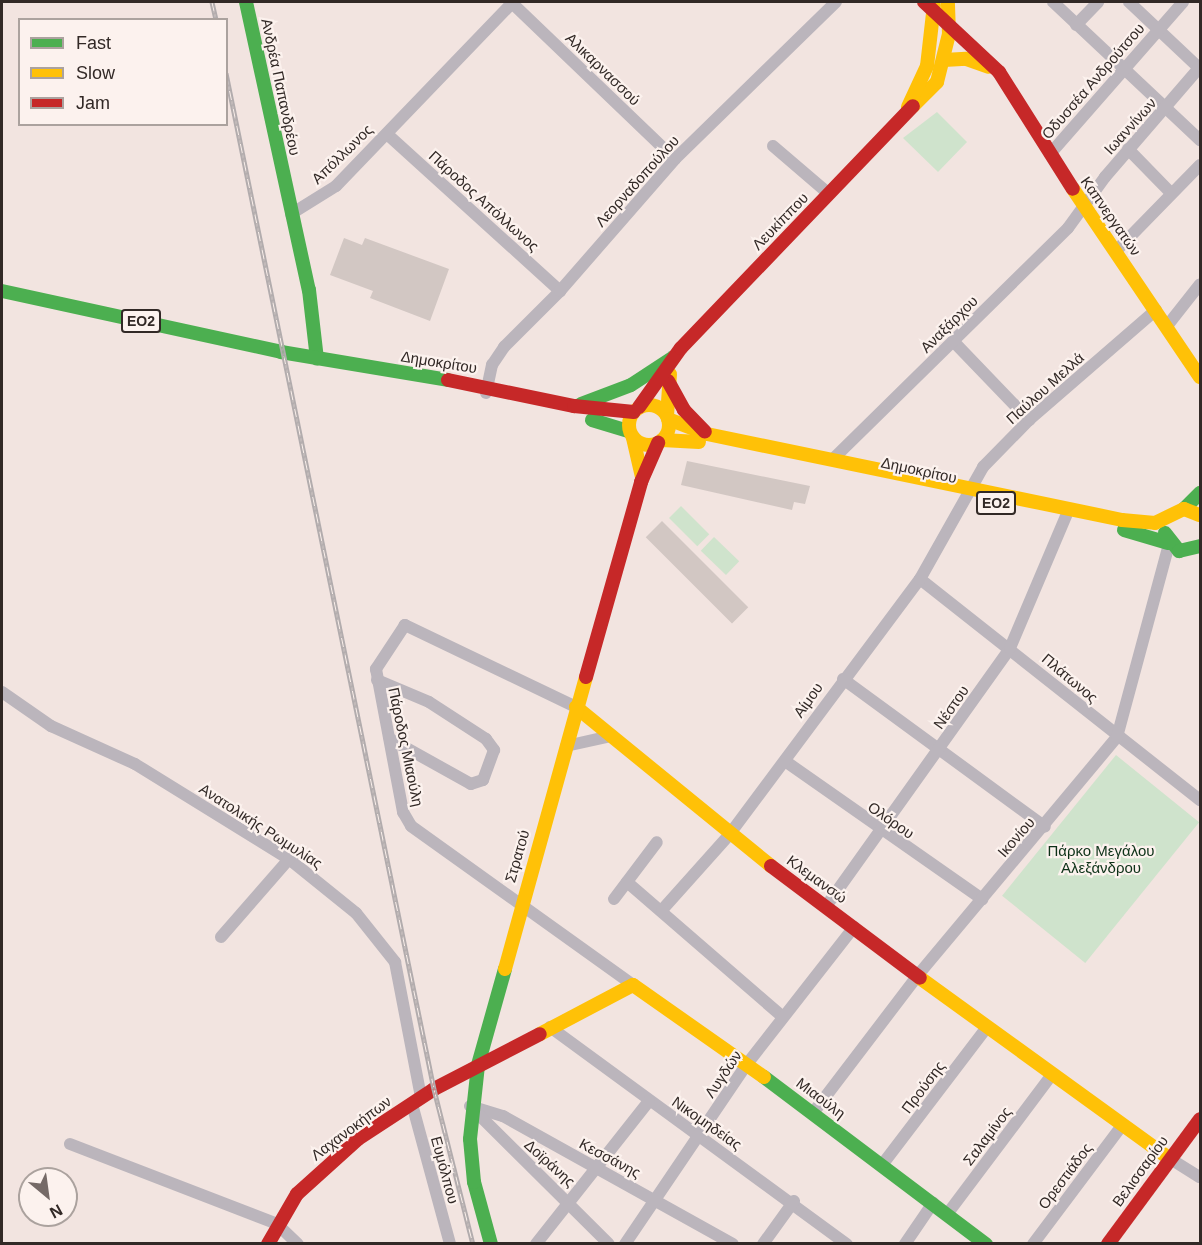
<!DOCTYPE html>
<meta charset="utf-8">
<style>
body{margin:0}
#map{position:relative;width:1202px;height:1245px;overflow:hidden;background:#f2e4e0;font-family:Helvetica,sans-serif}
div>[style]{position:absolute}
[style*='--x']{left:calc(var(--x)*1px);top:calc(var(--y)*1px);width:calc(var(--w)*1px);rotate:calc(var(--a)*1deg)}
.green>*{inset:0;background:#cfe3cc;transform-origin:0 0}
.building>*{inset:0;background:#d2c7c3;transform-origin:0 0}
.street>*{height:12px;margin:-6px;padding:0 6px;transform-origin:6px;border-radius:6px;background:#bbb5bc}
.fast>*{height:14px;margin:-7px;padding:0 7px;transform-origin:7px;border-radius:7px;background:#4caf50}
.slow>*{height:14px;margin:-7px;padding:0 7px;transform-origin:7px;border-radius:7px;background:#ffc107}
.slow>.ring{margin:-7px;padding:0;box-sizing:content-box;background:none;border:14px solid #ffc107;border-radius:50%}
.jam>*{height:14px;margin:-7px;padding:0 7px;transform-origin:7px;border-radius:7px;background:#c62828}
.rail>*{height:5px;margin-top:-2.5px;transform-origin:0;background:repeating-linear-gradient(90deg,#fcf2ee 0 9px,#b2acad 0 18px);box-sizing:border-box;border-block:2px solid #b2acad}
span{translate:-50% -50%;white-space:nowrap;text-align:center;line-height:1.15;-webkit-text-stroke:4.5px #fcf2ee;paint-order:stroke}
.shield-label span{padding:2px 4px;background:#fcf2ee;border:2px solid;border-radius:4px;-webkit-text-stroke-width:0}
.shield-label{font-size:14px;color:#322926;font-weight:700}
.street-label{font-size:15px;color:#322926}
.park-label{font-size:15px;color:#0d3218}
.frame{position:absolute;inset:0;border:3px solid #322926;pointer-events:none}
.legend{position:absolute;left:18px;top:18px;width:210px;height:108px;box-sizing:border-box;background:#fcf2ee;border:2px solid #aba29e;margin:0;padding:8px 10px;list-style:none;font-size:18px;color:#322926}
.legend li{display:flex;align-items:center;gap:12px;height:30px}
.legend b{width:30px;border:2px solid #aba29e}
.north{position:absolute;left:18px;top:1167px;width:60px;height:60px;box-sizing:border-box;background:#fcf2ee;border:2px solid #aba29e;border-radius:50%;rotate:151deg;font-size:16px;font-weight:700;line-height:24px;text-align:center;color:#322926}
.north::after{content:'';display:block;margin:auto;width:21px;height:27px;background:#756a67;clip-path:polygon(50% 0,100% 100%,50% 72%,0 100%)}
</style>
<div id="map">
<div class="green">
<div style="clip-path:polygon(937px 112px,967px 142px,938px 172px,903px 138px)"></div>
<div style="left:681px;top:506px;width:40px;height:17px;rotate:45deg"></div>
<div style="left:714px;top:537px;width:35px;height:19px;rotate:44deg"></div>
<div style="left:1116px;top:755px;width:107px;height:181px;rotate:39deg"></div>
</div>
<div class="building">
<div style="clip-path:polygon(344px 238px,362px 245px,365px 238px,449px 269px,430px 321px,370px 298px,373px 291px,330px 275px)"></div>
<div style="clip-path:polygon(687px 461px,810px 486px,805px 504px,794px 502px,792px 510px,681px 485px)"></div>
<div style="left:662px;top:521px;width:122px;height:23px;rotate:45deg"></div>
</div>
<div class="street">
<div style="--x:511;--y:2;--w:227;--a:43.8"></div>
<div style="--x:1053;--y:2;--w:202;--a:43.2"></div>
<div style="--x:1129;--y:2;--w:98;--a:43.3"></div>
<div style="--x:1076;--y:25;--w:32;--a:-46"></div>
<div style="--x:387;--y:134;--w:234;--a:42.2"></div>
<div style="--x:773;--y:146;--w:74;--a:40.6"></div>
<div style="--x:1128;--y:149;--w:62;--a:45.7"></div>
<div style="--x:1050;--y:154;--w:202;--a:-48.8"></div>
<div style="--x:291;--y:214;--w:53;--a:-31.9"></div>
<div style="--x:336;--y:186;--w:254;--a:-46.1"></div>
<div style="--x:1116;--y:251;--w:120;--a:-45.7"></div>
<div style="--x:1167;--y:326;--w:53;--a:-51.8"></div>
<div style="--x:953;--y:341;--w:110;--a:46.1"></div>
<div style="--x:486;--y:393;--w:29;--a:-78"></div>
<div style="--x:492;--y:365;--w:22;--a:-56"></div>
<div style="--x:504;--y:347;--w:79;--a:-45"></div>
<div style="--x:560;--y:291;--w:175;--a:-48.9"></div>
<div style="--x:675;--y:159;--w:225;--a:-44.3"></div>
<div style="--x:832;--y:460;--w:331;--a:-44.5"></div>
<div style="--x:1068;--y:228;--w:63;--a:-54"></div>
<div style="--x:1105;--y:177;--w:145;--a:-49.2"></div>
<div style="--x:920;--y:579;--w:357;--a:38.3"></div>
<div style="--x:843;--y:679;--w:250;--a:36.2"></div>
<div style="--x:377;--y:680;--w:56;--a:22.9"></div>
<div style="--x:429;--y:702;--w:68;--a:33"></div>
<div style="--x:486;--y:739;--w:14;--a:54"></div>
<div style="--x:494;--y:750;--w:32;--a:110"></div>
<div style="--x:483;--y:780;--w:13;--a:162"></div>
<div style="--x:471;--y:784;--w:93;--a:-150.9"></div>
<div style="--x:2;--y:692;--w:60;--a:34.8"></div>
<div style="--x:51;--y:726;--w:92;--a:24.3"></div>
<div style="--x:135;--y:764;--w:181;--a:31.7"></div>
<div style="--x:289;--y:859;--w:86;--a:38.9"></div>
<div style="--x:356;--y:913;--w:63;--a:51.5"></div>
<div style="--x:395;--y:962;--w:137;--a:79.1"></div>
<div style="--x:576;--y:707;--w:190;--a:-154.4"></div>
<div style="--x:405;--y:625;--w:53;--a:123.4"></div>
<div style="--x:376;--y:669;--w:146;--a:79.3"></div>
<div style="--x:403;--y:812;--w:16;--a:60"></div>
<div style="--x:411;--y:826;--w:273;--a:35.6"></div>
<div style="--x:566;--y:746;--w:42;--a:-12.4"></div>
<div style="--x:785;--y:761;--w:241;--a:35"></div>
<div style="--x:627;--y:882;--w:206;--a:40.9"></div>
<div style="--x:614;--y:899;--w:71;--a:-53"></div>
<div style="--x:827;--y:905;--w:315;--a:-54.5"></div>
<div style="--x:1010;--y:648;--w:151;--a:-67"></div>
<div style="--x:662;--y:910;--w:101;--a:-48.2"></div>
<div style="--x:729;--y:835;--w:319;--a:-53.3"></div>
<div style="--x:920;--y:579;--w:129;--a:-60.6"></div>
<div style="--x:983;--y:467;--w:66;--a:-45.6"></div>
<div style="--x:1029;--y:420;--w:168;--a:-40.9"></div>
<div style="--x:221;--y:937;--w:103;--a:-48.9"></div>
<div style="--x:550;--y:1027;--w:368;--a:36.2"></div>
<div style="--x:412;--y:1104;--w:145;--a:74.8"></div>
<div style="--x:470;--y:1106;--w:34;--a:17"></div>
<div style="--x:503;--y:1116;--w:263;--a:29.1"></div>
<div style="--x:471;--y:1107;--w:194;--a:44.8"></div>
<div style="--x:813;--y:1113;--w:173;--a:-52.7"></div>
<div style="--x:918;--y:975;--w:310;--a:-50.1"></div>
<div style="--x:1117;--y:737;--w:200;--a:-74.9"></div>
<div style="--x:70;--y:1144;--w:222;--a:21.1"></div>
<div style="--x:277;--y:1224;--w:29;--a:44"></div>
<div style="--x:1169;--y:1158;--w:36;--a:32"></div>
<div style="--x:882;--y:1165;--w:173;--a:-52.7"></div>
<div style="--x:948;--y:1213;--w:171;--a:-53.1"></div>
<div style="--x:536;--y:1244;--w:182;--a:-51.7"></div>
<div style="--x:625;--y:1244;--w:217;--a:-55.9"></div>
<div style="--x:747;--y:1064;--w:174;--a:-52"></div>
<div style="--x:763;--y:1244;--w:53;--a:-54.2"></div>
<div style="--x:905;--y:1244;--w:50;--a:-55.7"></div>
<div style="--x:1033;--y:1244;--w:146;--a:-53.1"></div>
</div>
<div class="fast">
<div style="--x:246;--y:2;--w:295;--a:77.7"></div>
<div style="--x:309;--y:290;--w:69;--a:83.4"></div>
<div style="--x:2;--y:291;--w:286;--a:12.3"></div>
<div style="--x:281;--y:352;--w:169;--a:9.5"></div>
<div style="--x:581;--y:404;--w:53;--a:-20.8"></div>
<div style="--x:631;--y:385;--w:51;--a:-33.1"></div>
<div style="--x:592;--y:420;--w:39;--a:17"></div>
<div style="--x:1184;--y:509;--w:23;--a:-45"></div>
<div style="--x:1124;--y:530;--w:46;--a:16.5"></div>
<div style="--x:1165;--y:533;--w:23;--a:52"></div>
<div style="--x:1179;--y:551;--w:22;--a:-13"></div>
<div style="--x:764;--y:1077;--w:278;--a:37"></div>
<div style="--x:491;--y:1244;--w:64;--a:-105.3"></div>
<div style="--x:474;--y:1182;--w:43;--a:-95.3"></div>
<div style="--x:470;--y:1139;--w:74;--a:-83.8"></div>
<div style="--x:478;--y:1065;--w:100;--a:-74.3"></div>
</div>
<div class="slow">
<div style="--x:944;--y:60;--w:22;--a:-3"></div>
<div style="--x:966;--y:59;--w:24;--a:19"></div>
<div style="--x:913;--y:106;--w:34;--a:-45"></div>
<div style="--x:937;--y:82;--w:49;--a:-76"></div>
<div style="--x:949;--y:34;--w:32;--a:-92"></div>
<div style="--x:908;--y:107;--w:45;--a:-65.1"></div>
<div style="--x:927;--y:66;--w:61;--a:-83.5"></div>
<div style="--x:1073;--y:189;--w:227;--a:56"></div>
<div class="ring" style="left:629px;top:405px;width:26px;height:26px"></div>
<div style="--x:667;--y:416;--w:42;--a:-85.9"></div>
<div style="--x:668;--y:419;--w:42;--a:21"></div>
<div style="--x:707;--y:434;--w:424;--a:11.7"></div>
<div style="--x:1122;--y:520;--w:33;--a:5"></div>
<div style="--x:1155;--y:523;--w:32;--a:-26"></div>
<div style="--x:1184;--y:509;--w:17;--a:21"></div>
<div style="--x:633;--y:438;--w:40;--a:77"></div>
<div style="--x:662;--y:440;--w:37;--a:3"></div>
<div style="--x:576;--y:707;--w:252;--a:39.2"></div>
<div style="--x:505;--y:969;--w:303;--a:-74.5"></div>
<div style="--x:920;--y:978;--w:307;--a:35.9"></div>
<div style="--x:540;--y:1034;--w:105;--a:-27.8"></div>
<div style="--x:633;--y:985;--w:160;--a:35.1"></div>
</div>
<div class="jam">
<div style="--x:924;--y:2;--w:103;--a:43"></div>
<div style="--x:999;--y:72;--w:138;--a:57.7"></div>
<div style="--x:448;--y:380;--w:129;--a:11.7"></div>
<div style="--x:574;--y:406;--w:60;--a:5.7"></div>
<div style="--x:668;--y:381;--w:33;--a:61"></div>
<div style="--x:684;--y:410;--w:30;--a:46"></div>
<div style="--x:639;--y:407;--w:72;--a:-54.6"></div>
<div style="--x:681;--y:348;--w:335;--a:-46.2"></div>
<div style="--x:586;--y:677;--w:203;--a:-74.2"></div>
<div style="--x:641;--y:482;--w:43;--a:-66.4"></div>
<div style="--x:771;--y:866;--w:186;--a:36.9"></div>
<div style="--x:268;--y:1244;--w:58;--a:-59.9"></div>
<div style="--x:297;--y:1194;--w:82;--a:-42"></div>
<div style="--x:358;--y:1139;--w:91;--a:-33.3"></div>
<div style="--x:434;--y:1089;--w:119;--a:-27.4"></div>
<div style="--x:1108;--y:1244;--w:155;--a:-53.6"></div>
</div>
<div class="rail">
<div style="--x:212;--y:2;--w:18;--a:77"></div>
<div style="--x:226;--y:73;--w:1037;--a:78.43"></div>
<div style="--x:434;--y:1089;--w:160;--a:75.9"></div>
</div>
<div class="shield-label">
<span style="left:141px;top:321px">ΕΟ2</span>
<span style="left:996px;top:503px">ΕΟ2</span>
</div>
<div class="street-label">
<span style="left:603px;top:69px;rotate:44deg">Αλικαρνασσού</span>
<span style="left:1093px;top:81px;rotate:-49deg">Οδυσσέα Ανδρούτσου</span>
<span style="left:281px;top:87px;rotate:78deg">Ανδρέα Παπανδρέου</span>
<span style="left:1130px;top:126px;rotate:-48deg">Ιωαννίνων</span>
<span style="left:342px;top:154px;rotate:-44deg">Απόλλωνος</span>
<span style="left:637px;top:181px;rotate:-48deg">Λεορναδοπούλου</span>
<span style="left:484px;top:201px;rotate:42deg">Πάροδος Απόλλωνος</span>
<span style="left:1111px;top:216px;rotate:55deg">Καπνεργατών</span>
<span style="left:780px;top:221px;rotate:-46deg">Λευκίππου</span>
<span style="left:949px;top:324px;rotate:-45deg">Αναξάρχου</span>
<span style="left:439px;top:362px;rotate:9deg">Δημοκρίτου</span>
<span style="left:1045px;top:388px;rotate:-42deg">Παύλου Μελλά</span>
<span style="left:919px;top:470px;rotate:12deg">Δημοκρίτου</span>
<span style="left:1070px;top:678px;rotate:40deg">Πλάτωνος</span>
<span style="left:808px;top:700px;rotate:-55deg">Αίμου</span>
<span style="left:951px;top:707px;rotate:-55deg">Νέστου</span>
<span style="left:406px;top:747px;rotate:78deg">Πάροδος Μιαούλη</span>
<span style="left:891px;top:820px;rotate:35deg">Ολόρου</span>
<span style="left:261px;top:826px;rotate:33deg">Ανατολικής Ρωμυλίας</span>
<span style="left:1016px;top:837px;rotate:-49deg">Ικονίου</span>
<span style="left:517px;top:856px;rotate:-74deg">Στρατού</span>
<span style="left:817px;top:879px;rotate:36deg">Κλεμανσώ</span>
<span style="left:723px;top:1074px;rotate:-56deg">Λυγδών</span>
<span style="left:923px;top:1087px;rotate:-53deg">Προύσης</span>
<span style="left:821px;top:1098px;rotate:37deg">Μιαούλη</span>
<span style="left:707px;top:1123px;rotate:35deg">Νικομηδείας</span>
<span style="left:351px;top:1128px;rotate:-37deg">Λαχανοκήπων</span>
<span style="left:987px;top:1136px;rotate:-53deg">Σαλαμίνος</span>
<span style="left:610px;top:1158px;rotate:28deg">Κεσσάνης</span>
<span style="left:550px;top:1163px;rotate:42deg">Δοϊράνης</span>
<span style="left:445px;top:1170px;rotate:75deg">Ευμόλπου</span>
<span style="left:1140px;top:1171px;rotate:-54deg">Βελισσαρίου</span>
<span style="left:1065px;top:1176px;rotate:-53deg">Ορεστιάδος</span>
</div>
<div class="park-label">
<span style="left:1101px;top:859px">Πάρκο Μεγάλου<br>Αλεξάνδρου</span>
</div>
<div class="frame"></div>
<ul class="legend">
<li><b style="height:8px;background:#4caf50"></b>Fast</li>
<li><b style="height:8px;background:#ffc107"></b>Slow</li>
<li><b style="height:8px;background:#c62828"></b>Jam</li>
</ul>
<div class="north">N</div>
</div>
